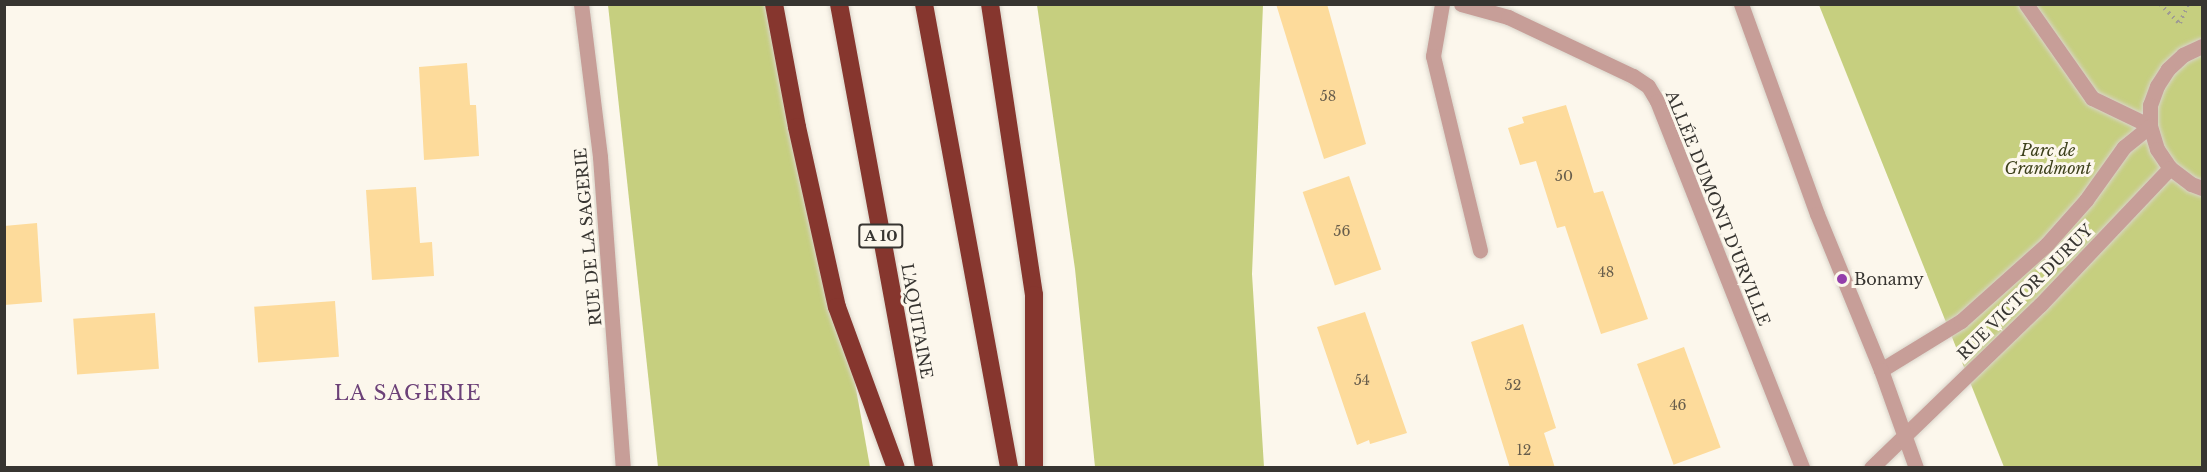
<!DOCTYPE html>
<meta charset="utf-8">
<style>
body{margin:0}
#map{position:relative;width:2207px;height:472px;overflow:hidden;background:#fcf7ec;font-family:"Libre Baskerville",serif}
div>[style]{position:absolute}
[style*='--x']{left:calc(var(--x)*1px);top:calc(var(--y)*1px);width:calc(var(--w)*1px);rotate:calc(var(--a)*1deg)}
.green>*{inset:0;background:#c6cf7f}
.building>*{inset:0;background:#fddb9b;transform-origin:0 0}
.path>*{height:4px;margin-top:-2px;transform-origin:0;background:repeating-linear-gradient(90deg,#9f9b93 0 1.5px,transparent 0 6px)}
.roads{filter:drop-shadow(0 0 2px #d9d4ca) drop-shadow(0 0 2px #d9d4ca)}
.service>*{height:15px;margin:-7.5px;padding:0 7.5px;transform-origin:7.5px;border-radius:7.5px;background:#c79e98}
.minor>*{height:15px;margin:-7.5px;padding:0 7.5px;transform-origin:7.5px;border-radius:7.5px;background:#c79e98}
.tertiary>*{height:15px;margin:-7.5px;padding:0 7.5px;transform-origin:7.5px;border-radius:7.5px;background:#c79e98}
.motorway>*{height:18px;margin:-9px;padding:0 9px;transform-origin:9px;border-radius:9px;background:#86362e}
.dots>*{width:16px;height:16px;translate:-50% -50%;box-sizing:border-box;border:3px solid #fcf7ec;border-radius:50%}
span{translate:-50% -50%;white-space:nowrap;text-align:center;line-height:1.15;-webkit-text-stroke:6px #fcf7ec;paint-order:stroke}
.number-label{font-size:14px;color:#685e4c}
.number-label span{-webkit-text-stroke-width:0}
.shield-label span{padding:2px 4px;background:#fcf7ec;border:2px solid;border-radius:4px;-webkit-text-stroke-width:0}
.shield-label{font-size:15px;color:#373531;font-weight:700}
.park-label{font-size:16px;color:#3d401b;font-style:italic}
.street-label{font-size:16px;color:#373531}
.poi-label{font-size:16px;color:#373531}
.left{translate:0 -50%;text-align:left}
.quarter-label{font-size:20px;color:#6c4178;letter-spacing:1.5px}
.frame{position:absolute;inset:0;border:6px solid #373531;pointer-events:none}
</style>
<div id="map">
<div class="green">
<div style="clip-path:polygon(608px 5px,772px 5px,853px 372px,870px 467px,658px 467px)"></div>
<div style="clip-path:polygon(1037px 5px,1263px 5px,1252px 274px,1264px 467px,1095px 467px,1075px 269px)"></div>
<div style="clip-path:polygon(1819px 5px,2202px 5px,2202px 467px,2004px 467px)"></div>
</div>
<div class="building">
<div style="clip-path:polygon(1276px 4px,1327px 4px,1366px 144px,1324px 159px)"></div>
<div style="clip-path:polygon(467px 63px,470px 105px,476px 105px,479px 156px,424px 160px,419px 67px)"></div>
<div style="clip-path:polygon(1566px 105px,1594px 193px,1603px 191px,1648px 319px,1601px 334px,1565px 226px,1557px 228px,1536px 161px,1520px 165px,1508px 128px,1524px 123px,1522px 117px)"></div>
<div style="left:1349px;top:176px;width:99px;height:49px;rotate:71deg"></div>
<div style="clip-path:polygon(416px 187px,420px 243px,432px 242px,434px 276px,372px 280px,366px 190px)"></div>
<div style="clip-path:polygon(37px 223px,42px 302px,4px 305px,4px 226px)"></div>
<div style="left:335px;top:301px;width:56px;height:81px;rotate:86deg"></div>
<div style="clip-path:polygon(1365px 312px,1407px 433px,1370px 444px,1369px 440px,1357px 445px,1317px 327px)"></div>
<div style="left:155px;top:313px;width:56px;height:82px;rotate:86deg"></div>
<div style="clip-path:polygon(1523px 324px,1556px 428px,1544px 433px,1555px 468px,1510px 468px,1471px 342px)"></div>
<div style="left:1684px;top:347px;width:107px;height:50px;rotate:70deg"></div>
</div>
<div class="path">
<div style="--x:2160;--y:4;--w:27;--a:45"></div>
<div style="--x:2180;--y:23;--w:21;--a:-67"></div>
</div>
<div class="roads">
<div class="service">
<div style="--x:2026;--y:4;--w:115;--a:54.9"></div>
<div style="--x:2092;--y:98;--w:64;--a:25.8"></div>
</div>
<div class="minor">
<div style="--x:1442;--y:4;--w:53;--a:99.8"></div>
<div style="--x:1433;--y:56;--w:200;--a:76.4"></div>
<div style="--x:1461;--y:4;--w:49;--a:15.5"></div>
<div style="--x:1508;--y:17;--w:138;--a:25.3"></div>
<div style="--x:1633;--y:76;--w:18;--a:34"></div>
<div style="--x:1648;--y:86;--w:17;--a:59"></div>
<div style="--x:1657;--y:101;--w:395;--a:68.4"></div>
<div style="--x:2202;--y:46;--w:21;--a:155"></div>
<div style="--x:2183;--y:55;--w:21;--a:137"></div>
<div style="--x:2168;--y:69;--w:20;--a:123"></div>
<div style="--x:2157;--y:86;--w:20;--a:110"></div>
<div style="--x:2150;--y:105;--w:21;--a:90"></div>
<div style="--x:2150;--y:126;--w:24;--a:73"></div>
<div style="--x:2157;--y:149;--w:23;--a:56"></div>
<div style="--x:2170;--y:168;--w:26;--a:37"></div>
<div style="--x:2191;--y:184;--w:12;--a:20"></div>
<div style="--x:1881;--y:370;--w:94;--a:-31.5"></div>
<div style="--x:1961;--y:321;--w:115;--a:-41.8"></div>
<div style="--x:2047;--y:244;--w:59;--a:-48.4"></div>
<div style="--x:2086;--y:200;--w:65;--a:-54.4"></div>
<div style="--x:2124;--y:147;--w:33;--a:-39"></div>
<div style="--x:1871;--y:468;--w:235;--a:-44"></div>
<div style="--x:2040;--y:305;--w:189;--a:-46.5"></div>
</div>
<div class="tertiary">
<div style="--x:581;--y:4;--w:154;--a:82.9"></div>
<div style="--x:600;--y:157;--w:312;--a:85.8"></div>
<div style="--x:1741;--y:4;--w:223;--a:70.1"></div>
<div style="--x:1817;--y:214;--w:169;--a:67.7"></div>
<div style="--x:1881;--y:370;--w:104;--a:70.3"></div>
</div>
<div class="motorway">
<div style="--x:774;--y:4;--w:125;--a:79.4"></div>
<div style="--x:797;--y:127;--w:184;--a:77.5"></div>
<div style="--x:837;--y:307;--w:171;--a:69.9"></div>
<div style="--x:839;--y:4;--w:472;--a:79.6"></div>
<div style="--x:924;--y:4;--w:472;--a:79.6"></div>
<div style="--x:990;--y:4;--w:294;--a:81.4"></div>
<div style="--x:1034;--y:295;--w:173;--a:90"></div>
</div>
</div>
<div class="dots">
<div style="left:1842px;top:279px;background:#943eab"></div>
</div>
<div class="number-label">
<span style="left:1328px;top:96px">58</span>
<span style="left:1564px;top:176px">50</span>
<span style="left:1342px;top:231px">56</span>
<span style="left:1606px;top:272px">48</span>
<span style="left:1362px;top:380px">54</span>
<span style="left:1513px;top:385px">52</span>
<span style="left:1678px;top:405px">46</span>
<span style="left:1524px;top:450px">12</span>
</div>
<div class="shield-label">
<span style="left:881px;top:236px">A 10</span>
</div>
<div class="park-label">
<span style="left:2048px;top:159px">Parc de<br>Grandmont</span>
</div>
<div class="street-label">
<span style="left:1718px;top:208px;rotate:68deg">ALLÉE DUMONT D'URVILLE</span>
<span style="left:588px;top:237px;rotate:-95deg">RUE DE LA SAGERIE</span>
<span style="left:2025px;top:292px;rotate:-45deg">RUE VICTOR DURUY</span>
<span style="left:917px;top:321px;rotate:80deg">L'AQUITAINE</span>
</div>
<div class="poi-label">
<span class="left" style="left:1854px;top:279px">Bonamy</span>
</div>
<div class="quarter-label">
<span style="left:408px;top:393px">LA SAGERIE</span>
</div>
<div class="frame"></div>
</div>
